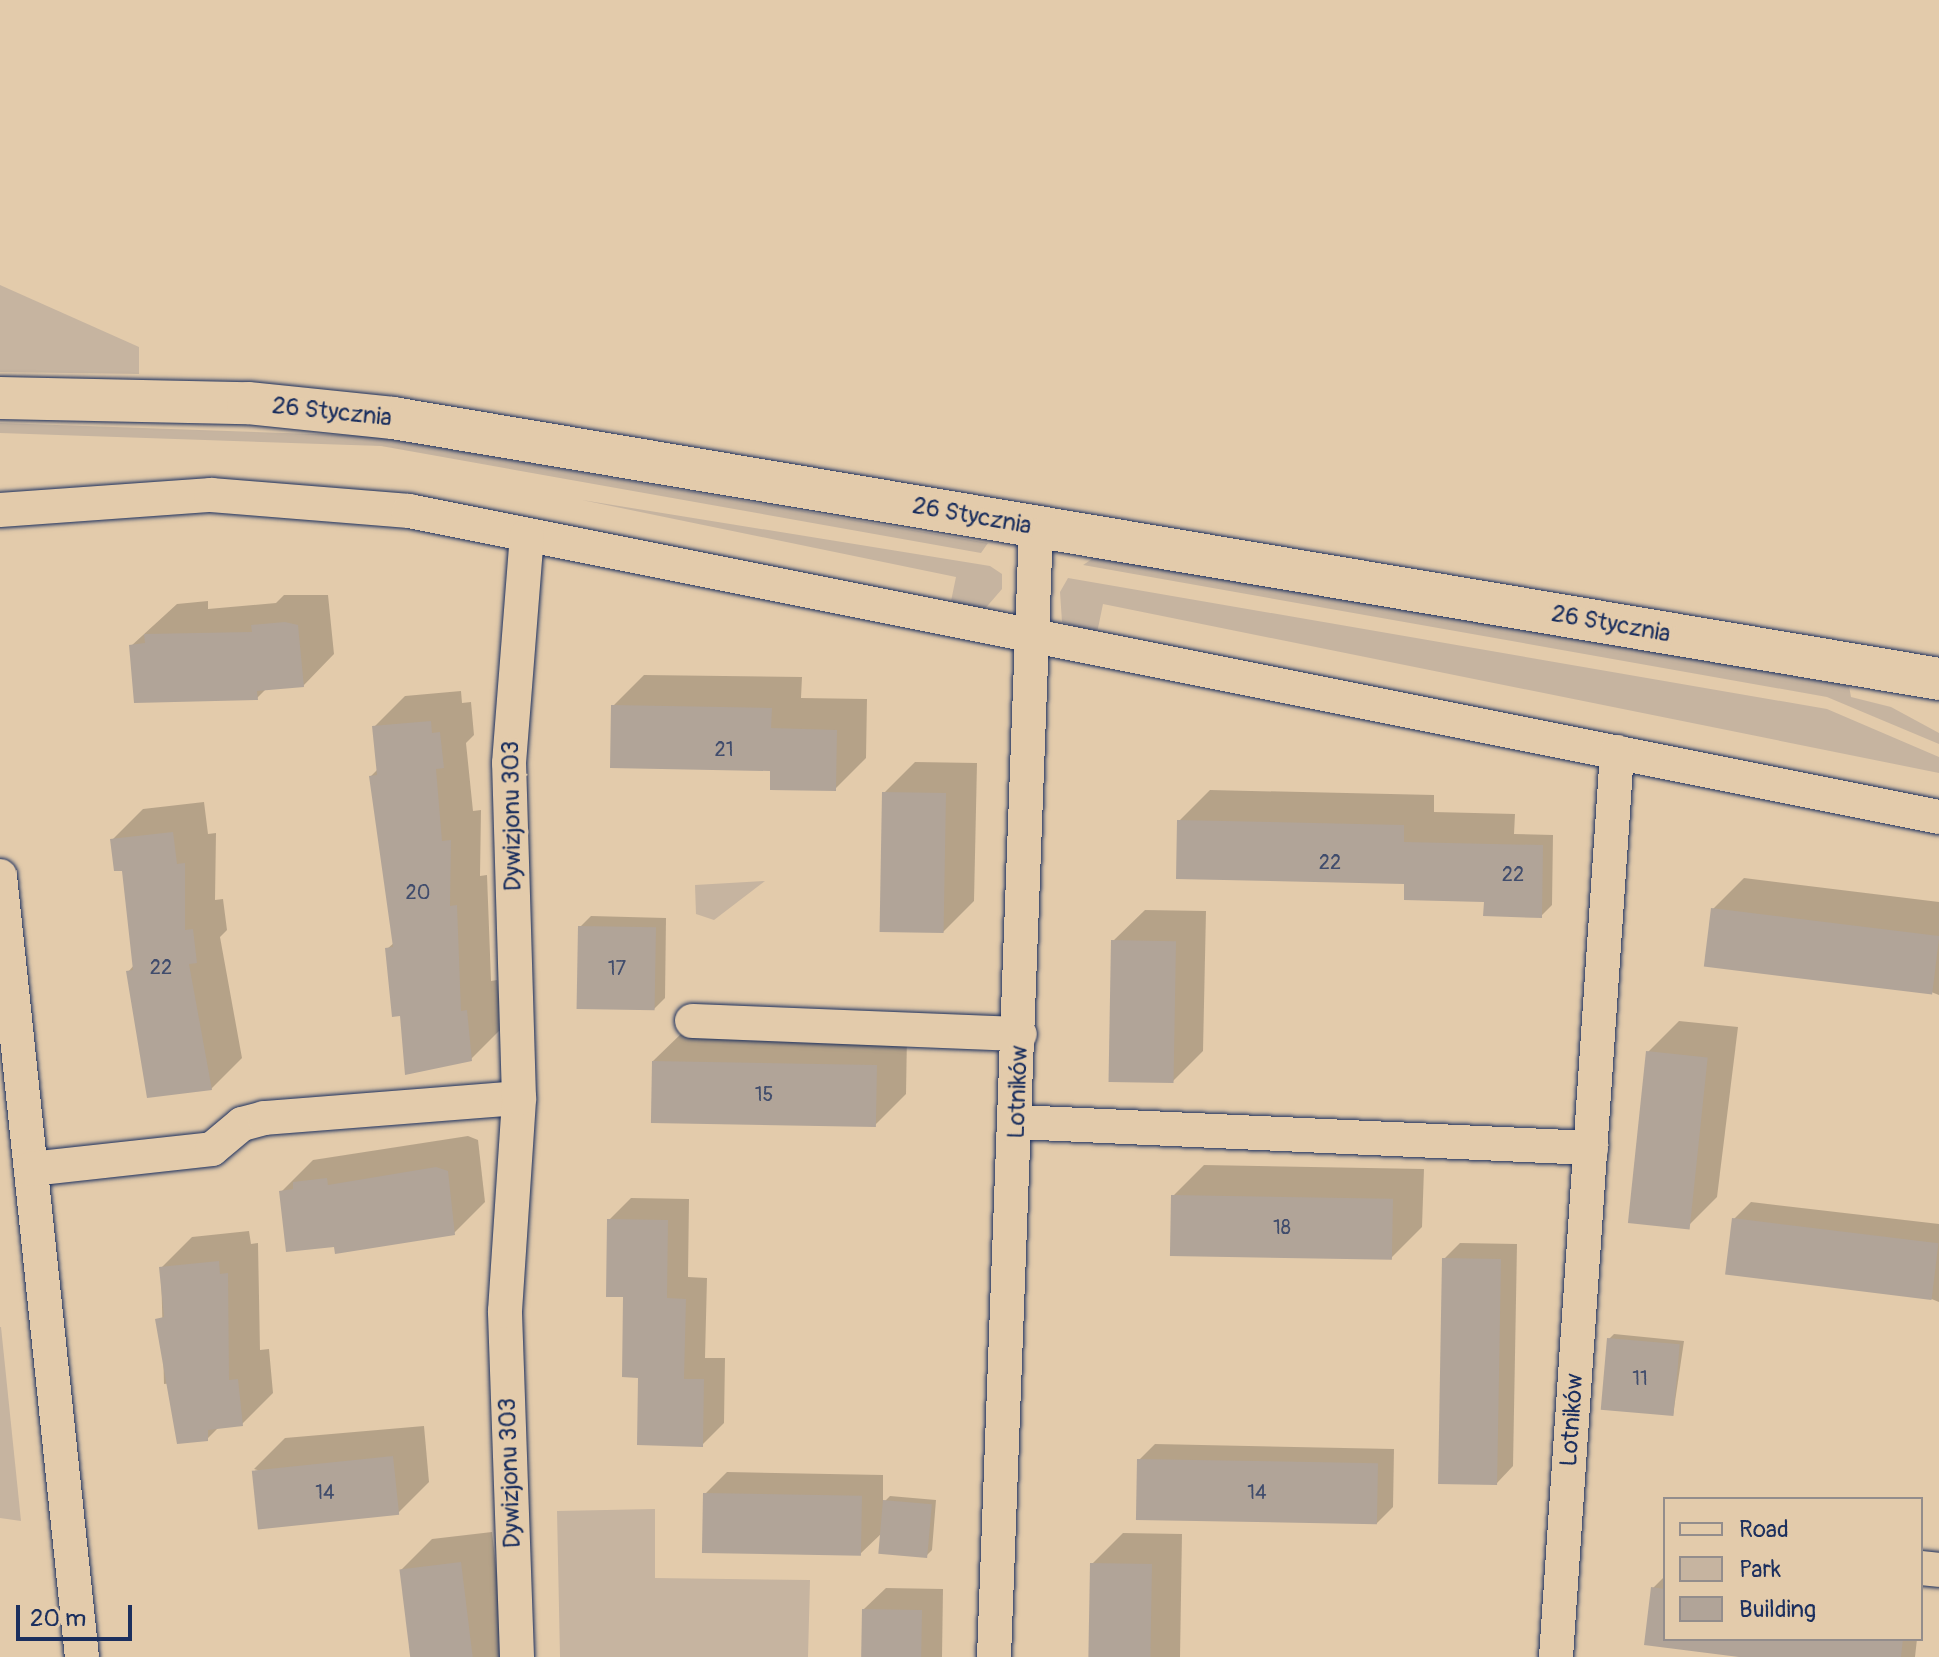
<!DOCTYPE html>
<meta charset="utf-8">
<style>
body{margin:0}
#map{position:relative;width:1939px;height:1657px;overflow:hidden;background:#e3cbab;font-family:Pangolin,sans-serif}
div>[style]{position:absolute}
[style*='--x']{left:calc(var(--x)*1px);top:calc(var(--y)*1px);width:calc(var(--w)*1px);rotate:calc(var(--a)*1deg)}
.green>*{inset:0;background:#c6b4a0}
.shadow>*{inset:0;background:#0003}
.building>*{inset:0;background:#b1a498;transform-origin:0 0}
.roads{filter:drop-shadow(0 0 2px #1b2f5e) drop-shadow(0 0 2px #1b2f5e)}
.minor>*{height:34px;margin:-17px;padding:0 17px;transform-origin:17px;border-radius:17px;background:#e3cbab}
.tertiary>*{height:42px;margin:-21px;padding:0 21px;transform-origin:21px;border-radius:21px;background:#e3cbab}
span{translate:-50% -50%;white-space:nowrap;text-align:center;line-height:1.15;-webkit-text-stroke:8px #e3cbab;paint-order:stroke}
.number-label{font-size:20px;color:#404c6c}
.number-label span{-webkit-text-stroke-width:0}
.street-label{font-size:24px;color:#1b2f5e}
.legend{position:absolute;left:1663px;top:1497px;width:260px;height:144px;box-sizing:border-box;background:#e3cbab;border:2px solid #938d8c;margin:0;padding:10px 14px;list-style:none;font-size:24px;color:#1b2f5e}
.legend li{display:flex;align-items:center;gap:16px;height:40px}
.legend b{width:40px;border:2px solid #938d8c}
.scale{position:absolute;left:16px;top:1605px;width:116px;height:36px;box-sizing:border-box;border:4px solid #1b2f5e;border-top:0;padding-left:10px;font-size:24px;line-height:28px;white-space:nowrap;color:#1b2f5e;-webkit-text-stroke:6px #e3cbab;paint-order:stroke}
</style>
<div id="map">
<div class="green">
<div style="clip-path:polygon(0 285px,139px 347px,139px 374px,0 372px)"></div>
<div style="clip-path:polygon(0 423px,371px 436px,988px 543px,981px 553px,381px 446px,0 433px)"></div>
<div style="clip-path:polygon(582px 500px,990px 566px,1002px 574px,1002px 589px,983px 611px,950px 606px,956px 577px)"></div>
<div style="clip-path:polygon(1098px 555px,1838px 684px,1849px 686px,1851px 697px,1891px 707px,1939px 733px,1939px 744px,1827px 697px,1083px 565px)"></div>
<div style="clip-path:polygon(1068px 578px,1827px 709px,1939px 757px,1939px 773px,1103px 604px,1097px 633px,1062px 622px,1060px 592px)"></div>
<div style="clip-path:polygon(765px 881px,714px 920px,696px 914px,695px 885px)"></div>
<div style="clip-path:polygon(0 1327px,1px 1327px,21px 1521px,0 1518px)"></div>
<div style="clip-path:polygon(655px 1509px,655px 1578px,810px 1580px,808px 1657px,560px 1657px,557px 1511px)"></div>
</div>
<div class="shadow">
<div style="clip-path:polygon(284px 595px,328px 595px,334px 654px,303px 686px,266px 689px,257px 698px,131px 646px,177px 604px,208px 601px,208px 609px,276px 603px)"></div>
<div style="clip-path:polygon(644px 675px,802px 677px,801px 698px,867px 699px,866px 758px,835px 789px,613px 706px)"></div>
<div style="clip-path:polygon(461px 691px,462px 703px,471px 702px,474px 735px,466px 743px,473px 811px,481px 810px,480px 876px,487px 875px,491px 981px,497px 980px,502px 1028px,471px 1059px,402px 1014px,387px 949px,395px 942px,371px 776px,378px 769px,374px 727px,405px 696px)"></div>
<div style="clip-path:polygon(915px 762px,977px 763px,974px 901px,943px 932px,884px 793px)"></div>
<div style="clip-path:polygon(1210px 790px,1434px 795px,1434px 812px,1515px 814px,1514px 834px,1553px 835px,1552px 905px,1541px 916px,1179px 821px)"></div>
<div style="clip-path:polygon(204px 802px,208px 834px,216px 833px,215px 900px,223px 899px,227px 930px,220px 937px,242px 1058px,211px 1089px,128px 972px,135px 964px,124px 869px,112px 840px,143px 809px)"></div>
<div style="clip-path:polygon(1744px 878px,1939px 902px,1939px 995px,1713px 909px)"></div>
<div style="clip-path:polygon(1145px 910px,1206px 911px,1203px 1051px,1172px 1082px,1113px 941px)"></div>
<div style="clip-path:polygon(591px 916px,666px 918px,665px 998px,654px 1009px,580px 927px)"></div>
<div style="clip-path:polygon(1679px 1021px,1738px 1027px,1717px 1197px,1686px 1228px,1648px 1052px)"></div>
<div style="clip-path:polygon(685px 1030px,907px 1035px,906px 1094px,875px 1125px,653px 1061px)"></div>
<div style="clip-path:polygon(468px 1136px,478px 1140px,485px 1202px,454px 1233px,336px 1245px,282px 1191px,313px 1160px)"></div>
<div style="clip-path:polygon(1204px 1165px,1424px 1169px,1422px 1227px,1391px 1258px,1173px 1196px)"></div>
<div style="clip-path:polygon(631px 1198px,689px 1199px,688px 1277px,707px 1278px,705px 1358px,725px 1358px,724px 1423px,702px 1445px,640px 1376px,609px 1220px)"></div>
<div style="clip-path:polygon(1751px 1202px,1939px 1224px,1939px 1302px,1734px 1219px)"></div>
<div style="clip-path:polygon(249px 1231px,251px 1244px,258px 1243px,260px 1350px,269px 1349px,273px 1393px,242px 1424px,220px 1426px,207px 1439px,173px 1383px,164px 1384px,161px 1268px,192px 1237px)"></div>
<div style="clip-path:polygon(1460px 1243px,1517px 1244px,1513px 1466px,1497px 1483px,1444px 1259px)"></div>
<div style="clip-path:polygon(1614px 1334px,1684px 1341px,1673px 1415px,1609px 1339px)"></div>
<div style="clip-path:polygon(424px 1426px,429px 1482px,398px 1513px,254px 1469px,285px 1438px)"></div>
<div style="clip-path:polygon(1155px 1444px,1394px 1449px,1393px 1507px,1376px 1524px,1139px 1460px)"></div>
<div style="clip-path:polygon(727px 1472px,883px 1475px,883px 1503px,890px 1496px,936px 1500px,932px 1550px,927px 1555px,883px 1532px,860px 1554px,705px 1494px)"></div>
<div style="clip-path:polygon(492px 1532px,506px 1657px,411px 1657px,401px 1570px,432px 1539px)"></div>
<div style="clip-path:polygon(1123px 1533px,1182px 1534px,1180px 1657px,1091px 1657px,1092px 1564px)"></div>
<div style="clip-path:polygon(1665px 1576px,1665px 1639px,1917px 1639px,1915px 1657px,1756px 1657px,1646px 1643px,1653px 1588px)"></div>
<div style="clip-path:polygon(886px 1588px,943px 1589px,942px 1657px,863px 1657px,864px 1609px)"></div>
</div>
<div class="building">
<div style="clip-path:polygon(285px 622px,298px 625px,304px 687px,257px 691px,258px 700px,134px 703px,129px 645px,145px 643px,144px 634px,252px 632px,251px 625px)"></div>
<div style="clip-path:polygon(611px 705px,772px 708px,771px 728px,837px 730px,836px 791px,770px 790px,770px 771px,610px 768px)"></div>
<div style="clip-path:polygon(431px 721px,432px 733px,440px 732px,444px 768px,436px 769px,442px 841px,451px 840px,450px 906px,457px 905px,461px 1011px,467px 1010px,472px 1061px,405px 1075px,400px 1016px,392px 1017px,385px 948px,393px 947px,369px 776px,377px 775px,372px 726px)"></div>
<div style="left:882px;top:792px;width:64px;height:140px;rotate:1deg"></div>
<div style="clip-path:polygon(1177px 820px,1404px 825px,1404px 842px,1543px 845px,1542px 918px,1483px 916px,1484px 902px,1404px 900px,1404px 884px,1176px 879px)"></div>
<div style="clip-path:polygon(173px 832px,177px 864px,185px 863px,185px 930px,193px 929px,197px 963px,189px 964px,212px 1090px,147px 1098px,126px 971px,133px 970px,122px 871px,114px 871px,110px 839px)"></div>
<div style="left:1711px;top:908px;width:230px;height:59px;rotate:7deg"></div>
<div style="left:578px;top:926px;width:78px;height:83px;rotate:1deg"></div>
<div style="left:1111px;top:940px;width:65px;height:142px;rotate:1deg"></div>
<div style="left:1646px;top:1051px;width:62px;height:173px;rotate:6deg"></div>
<div style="left:652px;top:1061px;width:225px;height:62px;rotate:1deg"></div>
<div style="clip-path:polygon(436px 1167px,448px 1171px,455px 1235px,335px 1254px,334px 1247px,286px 1252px,279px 1191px,293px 1189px,293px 1182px,327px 1178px,328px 1185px)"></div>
<div style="left:1171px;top:1195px;width:222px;height:61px;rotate:1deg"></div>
<div style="left:1732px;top:1218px;width:208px;height:57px;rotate:7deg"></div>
<div style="clip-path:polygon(607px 1219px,668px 1220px,667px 1298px,686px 1299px,684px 1379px,704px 1379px,703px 1447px,637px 1445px,638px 1378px,622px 1377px,623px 1297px,606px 1297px)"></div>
<div style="left:1442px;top:1258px;width:59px;height:226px;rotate:1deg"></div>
<div style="clip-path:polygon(219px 1261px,220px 1274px,228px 1273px,229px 1380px,238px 1379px,243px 1426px,208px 1430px,208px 1441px,177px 1444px,155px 1319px,164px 1317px,159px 1267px)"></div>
<div style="left:1607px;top:1338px;width:73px;height:72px;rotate:5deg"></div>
<div style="left:393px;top:1456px;width:59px;height:142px;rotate:84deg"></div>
<div style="left:1137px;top:1459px;width:241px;height:61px;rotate:1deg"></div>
<div style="left:703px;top:1493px;width:159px;height:60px;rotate:1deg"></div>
<div style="left:883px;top:1500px;width:49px;height:54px;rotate:5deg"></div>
<div style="left:461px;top:1562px;width:96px;height:62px;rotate:83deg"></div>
<div style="left:1090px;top:1563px;width:62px;height:94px;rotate:1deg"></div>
<div style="clip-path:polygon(1651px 1587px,1665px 1589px,1665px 1639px,1903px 1639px,1901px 1657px,1739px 1657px,1644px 1645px)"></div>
<div style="left:862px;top:1609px;width:60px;height:48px;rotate:1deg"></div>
</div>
<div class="roads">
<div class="minor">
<div style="--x:0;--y:510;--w:212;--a:-4.1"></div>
<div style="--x:211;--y:495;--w:199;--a:4.6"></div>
<div style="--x:409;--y:511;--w:1560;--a:11.31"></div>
<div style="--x:0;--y:876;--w:785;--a:84.01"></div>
<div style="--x:692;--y:1021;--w:328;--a:2.3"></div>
<div style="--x:1016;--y:1122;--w:576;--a:2.59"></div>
<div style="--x:31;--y:1169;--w:182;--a:-6.3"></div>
<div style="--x:212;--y:1149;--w:39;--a:-40"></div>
<div style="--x:242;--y:1124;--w:23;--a:-15"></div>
<div style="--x:264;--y:1118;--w:256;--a:-4.5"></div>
<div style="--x:1921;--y:1568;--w:18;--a:6"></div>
<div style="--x:517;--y:1657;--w:346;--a:-92"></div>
<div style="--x:505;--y:1311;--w:213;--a:-86.2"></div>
<div style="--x:519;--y:1098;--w:335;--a:-91.7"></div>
<div style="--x:509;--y:763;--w:228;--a:-85.5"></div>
<div style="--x:994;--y:1657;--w:1131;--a:-87.87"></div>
<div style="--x:1556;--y:1657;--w:907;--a:-86.14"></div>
</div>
<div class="tertiary">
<div style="--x:0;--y:398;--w:248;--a:1.2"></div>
<div style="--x:248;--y:403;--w:146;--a:5.9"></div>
<div style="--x:393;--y:418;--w:1568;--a:9.58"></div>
</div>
</div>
<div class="number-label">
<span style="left:724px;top:749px">21</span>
<span style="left:1330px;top:862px">22</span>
<span style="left:1513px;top:874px">22</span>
<span style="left:418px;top:892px">20</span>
<span style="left:161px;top:967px">22</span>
<span style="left:617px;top:968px">17</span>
<span style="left:764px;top:1094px">15</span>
<span style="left:1282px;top:1227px">18</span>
<span style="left:1640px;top:1378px">11</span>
<span style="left:325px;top:1492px">14</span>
<span style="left:1257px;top:1492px">14</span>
</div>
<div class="street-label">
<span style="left:332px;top:412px;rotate:6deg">26 Stycznia</span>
<span style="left:972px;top:516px;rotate:10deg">26 Stycznia</span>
<span style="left:1611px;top:624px;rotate:10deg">26 Stycznia</span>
<span style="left:512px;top:816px;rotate:-91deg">Dywizjonu 303</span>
<span style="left:1018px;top:1092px;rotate:-88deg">Lotników</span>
<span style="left:1572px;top:1420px;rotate:-86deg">Lotników</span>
<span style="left:510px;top:1473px;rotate:-92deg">Dywizjonu 303</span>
</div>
<ul class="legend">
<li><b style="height:10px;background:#e3cbab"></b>Road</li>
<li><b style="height:22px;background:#c6b4a0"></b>Park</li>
<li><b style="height:22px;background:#b1a498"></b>Building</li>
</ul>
<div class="scale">20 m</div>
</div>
